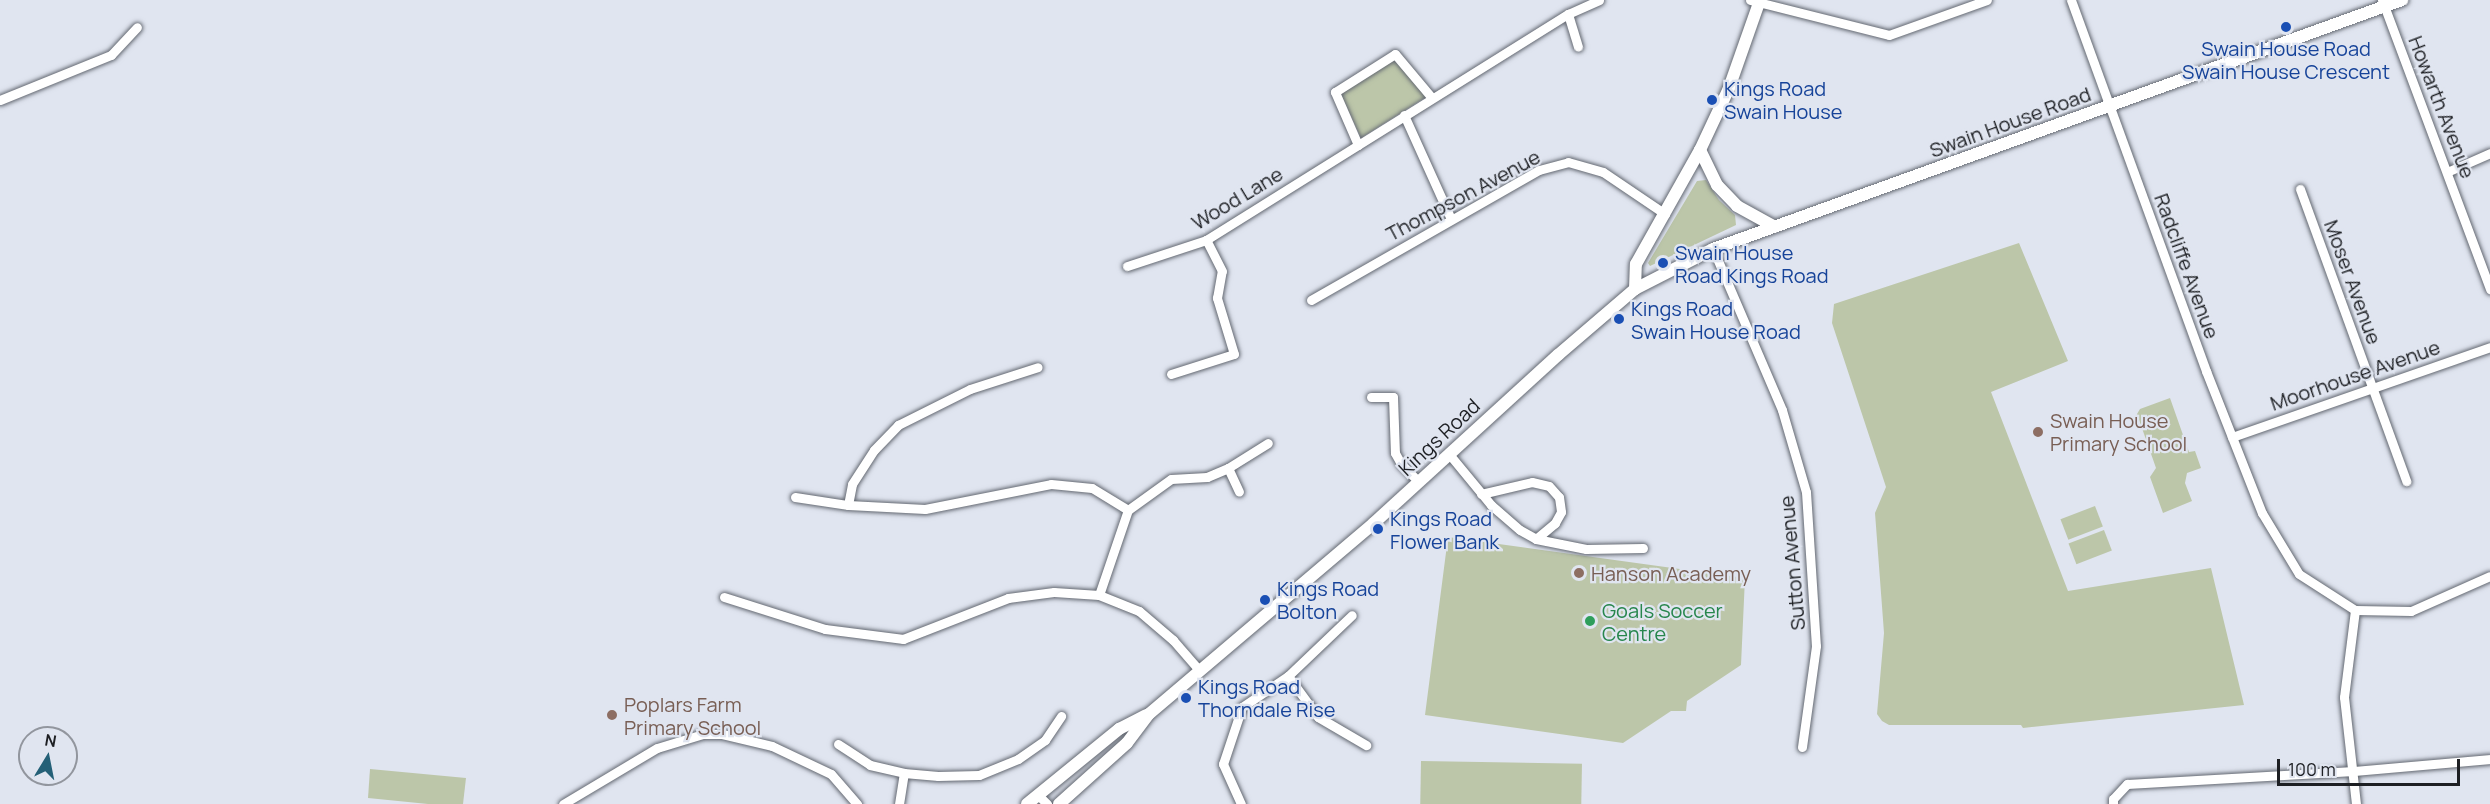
<!DOCTYPE html>
<style>
body{margin:0}
#map{position:relative;width:2490px;height:804px;overflow:hidden;background:#e0e5f0;font-family:Manrope,sans-serif}
div>[style]{position:absolute}
[style*='--x']{left:calc(var(--x)*1px);top:calc(var(--y)*1px);width:calc(var(--w)*1px);rotate:calc(var(--a)*1deg)}
.green>*{inset:0;background:#bcc6a9;transform-origin:0 0}
.roads{filter:drop-shadow(0 0 2px #636871) drop-shadow(0 0 2px #636871)}
.minor>*{height:9px;margin:-4.5px;padding:0 4.5px;transform-origin:4.5px;border-radius:4.5px;background:#fff}
.tertiary>*{height:12px;margin:-6px;padding:0 6px;transform-origin:6px;border-radius:6px;background:#fff}
.dots>*{width:16px;height:16px;translate:-50% -50%;box-sizing:border-box;border:3px solid #e0e5f0;border-radius:50%}
span{translate:-50% -50%;white-space:nowrap;text-align:center;line-height:1.15;-webkit-text-stroke:4.5px #e0e5f0;paint-order:stroke}
.transit-label{font-size:20px;color:#164399}
.left{translate:0 -50%;text-align:left}
.street-label{font-size:20px;color:#1d1f23}
.education-label{font-size:20px;color:#785e54}
.leisure-label{font-size:20px;color:#27864d}
.north{position:absolute;left:18px;top:726px;width:60px;height:60px;box-sizing:border-box;background:#e0e5f0;border:2px solid #92969e;border-radius:50%;rotate:10deg;font-size:16px;font-weight:700;line-height:24px;text-align:center;color:#1d1f23}
.north::after{content:'';display:block;margin:auto;width:21px;height:27px;background:#246077;clip-path:polygon(50% 0,100% 100%,50% 72%,0 100%)}
.scale{position:absolute;left:2277px;top:759px;width:183px;height:27px;box-sizing:border-box;border:3px solid #1d1f23;border-top:0;padding-left:8px;font-size:18px;line-height:21px;white-space:nowrap;color:#1d1f23;-webkit-text-stroke:4px #e0e5f0;paint-order:stroke}
</style>
<div id="map">
<div class="green">
<div style="clip-path:polygon(1394px 60px,1426px 97px,1361px 138px,1341px 94px)"></div>
<div style="clip-path:polygon(1706px 180px,1719px 200px,1735px 215px,1736px 225px,1650px 266px,1648px 263px,1697px 181px)"></div>
<div style="clip-path:polygon(2019px 243px,2068px 361px,1991px 392px,2068px 591px,2211px 568px,2244px 705px,2023px 728px,2021px 725px,1889px 725px,1882px 721px,1877px 714px,1884px 633px,1875px 513px,1886px 487px,1832px 323px,1834px 304px)"></div>
<div style="clip-path:polygon(2170px 398px,2189px 452px,2195px 451px,2201px 468px,2187px 473px,2185px 483px,2192px 501px,2163px 513px,2150px 477px,2156px 468px,2137px 414px,2140px 409px)"></div>
<div style="left:2095px;top:506px;width:22px;height:37px;rotate:69deg"></div>
<div style="left:2104px;top:530px;width:22px;height:38px;rotate:69deg"></div>
<div style="clip-path:polygon(1448px 537px,1745px 578px,1741px 665px,1687px 701px,1686px 711px,1671px 711px,1623px 743px,1425px 715px)"></div>
<div style="left:1421px;top:761px;width:161px;height:43px;rotate:1deg"></div>
<div style="clip-path:polygon(370px 769px,466px 778px,463px 804px,428px 804px,368px 798px)"></div>
</div>
<div class="roads">
<div class="minor">
<div style="--x:1750;--y:0;--w:143;--a:14.1"></div>
<div style="--x:1889;--y:35;--w:104;--a:-19.7"></div>
<div style="--x:2071;--y:0;--w:395;--a:70"></div>
<div style="--x:2206;--y:371;--w:153;--a:68.5"></div>
<div style="--x:2262;--y:513;--w:71;--a:58.8"></div>
<div style="--x:2299;--y:574;--w:67;--a:32.7"></div>
<div style="--x:2355;--y:610;--w:56;--a:1"></div>
<div style="--x:2411;--y:611;--w:86;--a:-23.9"></div>
<div style="--x:2382;--y:0;--w:309;--a:69.5"></div>
<div style="--x:1568;--y:14;--w:34;--a:73"></div>
<div style="--x:0;--y:100;--w:120;--a:-22.1"></div>
<div style="--x:111;--y:55;--w:38;--a:-47"></div>
<div style="--x:1404;--y:115;--w:114;--a:65.7"></div>
<div style="--x:1358;--y:145;--w:58;--a:-113.5"></div>
<div style="--x:1335;--y:92;--w:71;--a:-32.3"></div>
<div style="--x:1395;--y:54;--w:57;--a:49.9"></div>
<div style="--x:2447;--y:172;--w:47;--a:-23.8"></div>
<div style="--x:2300;--y:189;--w:311;--a:70"></div>
<div style="--x:1713;--y:249;--w:175;--a:66.8"></div>
<div style="--x:1782;--y:410;--w:85;--a:73.7"></div>
<div style="--x:1806;--y:492;--w:154;--a:86.3"></div>
<div style="--x:1816;--y:646;--w:102;--a:97.9"></div>
<div style="--x:1127;--y:266;--w:83;--a:-18.2"></div>
<div style="--x:1206;--y:240;--w:427;--a:-32"></div>
<div style="--x:1568;--y:14;--w:34;--a:-24"></div>
<div style="--x:1311;--y:300;--w:262;--a:-29.7"></div>
<div style="--x:1539;--y:170;--w:30;--a:-15"></div>
<div style="--x:1568;--y:162;--w:36;--a:16"></div>
<div style="--x:1603;--y:172;--w:75;--a:34.1"></div>
<div style="--x:1171;--y:374;--w:66;--a:-17.6"></div>
<div style="--x:1234;--y:354;--w:59;--a:-106.9"></div>
<div style="--x:1217;--y:298;--w:27;--a:-80"></div>
<div style="--x:1222;--y:271;--w:35;--a:-117"></div>
<div style="--x:1371;--y:397;--w:22;--a:0"></div>
<div style="--x:1393;--y:397;--w:56;--a:88"></div>
<div style="--x:1395;--y:453;--w:13;--a:61"></div>
<div style="--x:1401;--y:464;--w:25;--a:45"></div>
<div style="--x:2232;--y:437;--w:273;--a:-19.2"></div>
<div style="--x:1449;--y:454;--w:66;--a:50.5"></div>
<div style="--x:1491;--y:505;--w:38;--a:41"></div>
<div style="--x:1520;--y:530;--w:18;--a:29"></div>
<div style="--x:1536;--y:539;--w:51;--a:11.3"></div>
<div style="--x:1586;--y:549;--w:57;--a:-1"></div>
<div style="--x:1228;--y:468;--w:26;--a:65"></div>
<div style="--x:1481;--y:494;--w:52;--a:-13.2"></div>
<div style="--x:1532;--y:482;--w:17;--a:13"></div>
<div style="--x:1549;--y:486;--w:15;--a:48"></div>
<div style="--x:1559;--y:497;--w:15;--a:82"></div>
<div style="--x:1561;--y:512;--w:13;--a:119"></div>
<div style="--x:1555;--y:523;--w:25;--a:140"></div>
<div style="--x:795;--y:497;--w:54;--a:8.6"></div>
<div style="--x:848;--y:505;--w:77;--a:3"></div>
<div style="--x:925;--y:509;--w:128;--a:-11.2"></div>
<div style="--x:1051;--y:484;--w:41;--a:5.6"></div>
<div style="--x:1092;--y:488;--w:42;--a:31.4"></div>
<div style="--x:848;--y:505;--w:21;--a:-79"></div>
<div style="--x:852;--y:484;--w:40;--a:-57.1"></div>
<div style="--x:874;--y:450;--w:35;--a:-46"></div>
<div style="--x:898;--y:425;--w:80;--a:-26.6"></div>
<div style="--x:970;--y:389;--w:71;--a:-17.9"></div>
<div style="--x:1099;--y:595;--w:90;--a:-71.2"></div>
<div style="--x:1128;--y:510;--w:53;--a:-35.8"></div>
<div style="--x:1171;--y:479;--w:36;--a:-3"></div>
<div style="--x:1207;--y:477;--w:23;--a:-23"></div>
<div style="--x:1228;--y:468;--w:47;--a:-32"></div>
<div style="--x:724;--y:597;--w:106;--a:17.6"></div>
<div style="--x:825;--y:629;--w:79;--a:7.3"></div>
<div style="--x:903;--y:639;--w:113;--a:-21.3"></div>
<div style="--x:1008;--y:598;--w:46;--a:-7.4"></div>
<div style="--x:1054;--y:592;--w:45;--a:3.8"></div>
<div style="--x:1099;--y:595;--w:43;--a:21.8"></div>
<div style="--x:1139;--y:611;--w:45;--a:40.5"></div>
<div style="--x:1173;--y:640;--w:40;--a:49"></div>
<div style="--x:2355;--y:610;--w:88;--a:97.2"></div>
<div style="--x:2344;--y:697;--w:108;--a:83.6"></div>
<div style="--x:1288;--y:676;--w:51;--a:53.8"></div>
<div style="--x:1318;--y:717;--w:56;--a:30.3"></div>
<div style="--x:838;--y:744;--w:38;--a:33"></div>
<div style="--x:870;--y:765;--w:35;--a:13"></div>
<div style="--x:904;--y:773;--w:34;--a:5"></div>
<div style="--x:938;--y:776;--w:41;--a:-1.4"></div>
<div style="--x:979;--y:775;--w:42;--a:-22.3"></div>
<div style="--x:1018;--y:759;--w:33;--a:-35"></div>
<div style="--x:1045;--y:740;--w:29;--a:-56"></div>
<div style="--x:1038;--y:795;--w:13;--a:45"></div>
<div style="--x:563;--y:804;--w:109;--a:-30.8"></div>
<div style="--x:657;--y:748;--w:48;--a:-16.9"></div>
<div style="--x:703;--y:734;--w:19;--a:0"></div>
<div style="--x:722;--y:734;--w:51;--a:13.5"></div>
<div style="--x:772;--y:746;--w:65;--a:25.4"></div>
<div style="--x:831;--y:774;--w:40;--a:49"></div>
<div style="--x:899;--y:804;--w:31;--a:-81"></div>
<div style="--x:1241;--y:804;--w:44;--a:-114.2"></div>
<div style="--x:1223;--y:764;--w:60;--a:-71.6"></div>
<div style="--x:1242;--y:707;--w:55;--a:-34"></div>
<div style="--x:1288;--y:676;--w:88;--a:-43.6"></div>
<div style="--x:2113;--y:804;--w:5;--a:-90"></div>
<div style="--x:2113;--y:799;--w:21;--a:-47"></div>
<div style="--x:2127;--y:784;--w:227;--a:-3.3"></div>
<div style="--x:2354;--y:771;--w:137;--a:-5"></div>
</div>
<div class="tertiary">
<div style="--x:1700;--y:150;--w:39;--a:64"></div>
<div style="--x:1717;--y:185;--w:29;--a:46"></div>
<div style="--x:1737;--y:206;--w:43;--a:28.9"></div>
<div style="--x:1635;--y:289;--w:25;--a:-88"></div>
<div style="--x:1636;--y:264;--w:131;--a:-60.7"></div>
<div style="--x:1700;--y:150;--w:68;--a:-64.9"></div>
<div style="--x:1729;--y:88;--w:93;--a:-70.6"></div>
<div style="--x:1027;--y:804;--w:119;--a:-39.2"></div>
<div style="--x:1119;--y:729;--w:30;--a:-27"></div>
<div style="--x:1059;--y:804;--w:91;--a:-41.9"></div>
<div style="--x:1127;--y:743;--w:36;--a:-53"></div>
<div style="--x:1149;--y:714;--w:295;--a:-40.3"></div>
<div style="--x:1374;--y:523;--w:249;--a:-42.4"></div>
<div style="--x:1558;--y:355;--w:101;--a:-40.6"></div>
<div style="--x:1635;--y:289;--w:88;--a:-27.1"></div>
<div style="--x:1713;--y:249;--w:733;--a:-19.87"></div>
</div>
</div>
<div class="dots">
<div style="left:2286px;top:27px;background:#1a4fb4"></div>
<div style="left:1712px;top:100px;background:#1a4fb4"></div>
<div style="left:1663px;top:263px;background:#1a4fb4"></div>
<div style="left:1619px;top:319px;background:#1a4fb4"></div>
<div style="left:2038px;top:432px;background:#8d6e63"></div>
<div style="left:1378px;top:529px;background:#1a4fb4"></div>
<div style="left:1579px;top:573px;background:#8d6e63"></div>
<div style="left:1265px;top:600px;background:#1a4fb4"></div>
<div style="left:1590px;top:621px;background:#2e9e5b"></div>
<div style="left:1186px;top:698px;background:#1a4fb4"></div>
<div style="left:612px;top:715px;background:#8d6e63"></div>
</div>
<div class="transit-label">
<span style="left:2286px;top:60px">Swain House Road<br>Swain House Crescent</span>
<span class="left" style="left:1724px;top:100px">Kings Road<br>Swain House</span>
<span class="left" style="left:1675px;top:264px">Swain House<br>Road Kings Road</span>
<span class="left" style="left:1631px;top:320px">Kings Road<br>Swain House Road</span>
<span class="left" style="left:1390px;top:530px">Kings Road<br>Flower Bank</span>
<span class="left" style="left:1277px;top:600px">Kings Road<br>Bolton</span>
<span class="left" style="left:1198px;top:698px">Kings Road<br>Thorndale Rise</span>
</div>
<div class="street-label">
<span style="left:2442px;top:107px;rotate:69deg">Howarth Avenue</span>
<span style="left:2010px;top:122px;rotate:-20deg">Swain House Road</span>
<span style="left:1463px;top:195px;rotate:-28deg">Thompson Avenue</span>
<span style="left:1237px;top:198px;rotate:-31deg">Wood Lane</span>
<span style="left:2187px;top:266px;rotate:70deg">Radcliffe Avenue</span>
<span style="left:2353px;top:282px;rotate:70deg">Moser Avenue</span>
<span style="left:2355px;top:375px;rotate:-19deg">Moorhouse Avenue</span>
<span style="left:1439px;top:437px;rotate:-43deg">Kings Road</span>
<span style="left:1792px;top:563px;rotate:-95deg">Sutton Avenue</span>
</div>
<div class="education-label">
<span class="left" style="left:2050px;top:432px">Swain House<br>Primary School</span>
<span class="left" style="left:1591px;top:573px">Hanson Academy</span>
<span class="left" style="left:624px;top:716px">Poplars Farm<br>Primary School</span>
</div>
<div class="leisure-label">
<span class="left" style="left:1602px;top:622px">Goals Soccer<br>Centre</span>
</div>
<div class="north">N</div>
<div class="scale">100 m</div>
</div>
